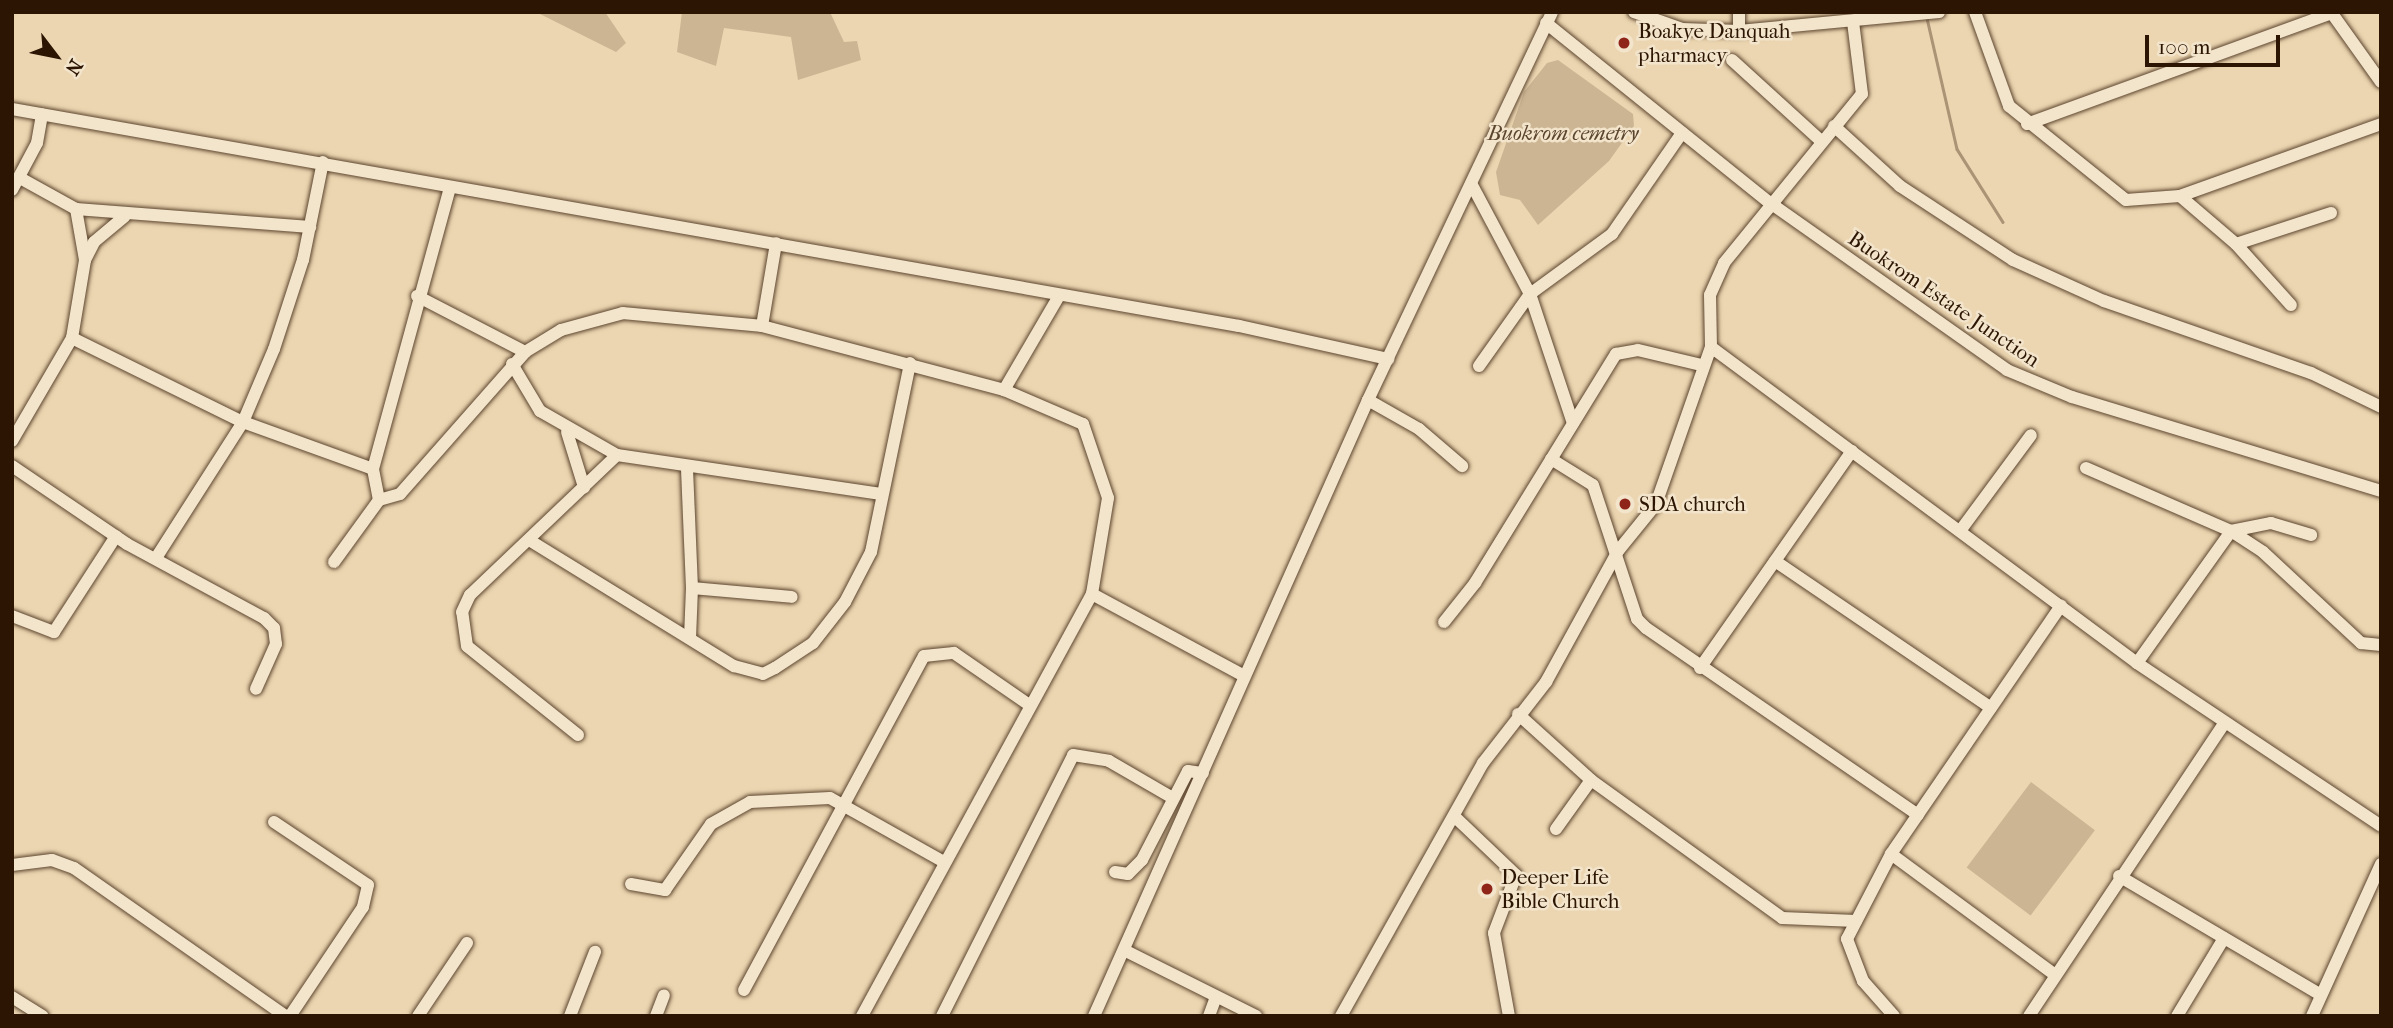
<!DOCTYPE html>
<style>
body{margin:0}
#map{position:relative;width:2393px;height:1028px;overflow:hidden;background:#ecd6b1;font-family:"IM FELL French Canon",serif}
div>[style]{position:absolute}
[style*='--x']{left:calc(var(--x)*1px);top:calc(var(--y)*1px);width:calc(var(--w)*1px);rotate:calc(var(--a)*1deg)}
.green>*{inset:0;background:#cbb593;transform-origin:0 0}
.stream>*{height:2.5px;margin:-1.25px;padding:0 1.25px;transform-origin:1.25px;border-radius:1.25px;background:#ab9476}
.roads{filter:drop-shadow(0 0 2px #5c452e) drop-shadow(0 0 2px #5c452e)}
.minor>*{height:12px;margin:-6px;padding:0 6px;transform-origin:6px;border-radius:6px;background:#f3e4cc}
.dots>*{width:19px;height:19px;translate:-50% -50%;box-sizing:border-box;border:4px solid #f3e4cc;border-radius:50%}
span{translate:-50% -50%;white-space:nowrap;text-align:center;line-height:1.15;-webkit-text-stroke:5px #f3e4cc;paint-order:stroke}
.poi-label{font-size:21px;color:#2c1502}
.left{translate:0 -50%;text-align:left}
.park-label{font-size:21px;color:#5c452e;font-style:italic}
.street-label{font-size:21px;color:#2c1502}
.frame{position:absolute;inset:0;border:14px solid #2c1502;pointer-events:none}
.north{position:absolute;left:21px;top:21px;width:70px;height:70px;-webkit-text-stroke:5px #f3e4cc;paint-order:stroke;rotate:122deg;font-size:19px;font-weight:700;line-height:28px;text-align:center;color:#2c1502}
.north::after{content:'';display:block;margin:auto;width:24px;height:32px;background:#2c1502;clip-path:polygon(50% 0,100% 100%,50% 72%,0 100%)}
.scale{position:absolute;left:2145px;top:35px;width:135px;height:32px;box-sizing:border-box;border:4px solid #2c1502;border-top:0;padding-left:9px;font-size:21px;line-height:24px;white-space:nowrap;color:#2c1502;-webkit-text-stroke:5px #f3e4cc;paint-order:stroke}
</style>
<div id="map">
<div class="green">
<div style="clip-path:polygon(536px 12px,605px 12px,626px 43px,616px 52px)"></div>
<div style="clip-path:polygon(682px 12px,830px 12px,844px 42px,857px 41px,861px 60px,798px 80px,791px 37px,724px 28px,716px 66px,677px 52px)"></div>
<div style="clip-path:polygon(1558px 60px,1633px 114px,1634px 126px,1609px 161px,1538px 225px,1520px 200px,1500px 195px,1496px 172px,1524px 92px,1547px 63px)"></div>
<div style="left:2031px;top:782px;width:80px;height:107px;rotate:37deg"></div>
</div>
<div class="stream">
<div style="--x:1927;--y:18;--w:134;--a:77.1"></div>
<div style="--x:1957;--y:149;--w:86;--a:57.8"></div>
</div>
<div class="roads">
<div class="minor">
<div style="--x:1634;--y:12;--w:51;--a:19.5"></div>
<div style="--x:1682;--y:29;--w:57;--a:2"></div>
<div style="--x:1739;--y:31;--w:201;--a:-5.4"></div>
<div style="--x:1975;--y:12;--w:100;--a:70.1"></div>
<div style="--x:2009;--y:106;--w:150;--a:38.8"></div>
<div style="--x:2126;--y:200;--w:54;--a:-4.2"></div>
<div style="--x:2180;--y:196;--w:214;--a:-19.7"></div>
<div style="--x:2331;--y:12;--w:86;--a:54.5"></div>
<div style="--x:1546;--y:23;--w:286;--a:38.8"></div>
<div style="--x:1769;--y:202;--w:291;--a:35.2"></div>
<div style="--x:2007;--y:370;--w:70;--a:22.6"></div>
<div style="--x:2072;--y:397;--w:323;--a:16.9"></div>
<div style="--x:1739;--y:31;--w:19;--a:-90"></div>
<div style="--x:1732;--y:60;--w:120;--a:42.3"></div>
<div style="--x:12;--y:109;--w:1246;--a:10.03"></div>
<div style="--x:1239;--y:326;--w:153;--a:12.5"></div>
<div style="--x:2027;--y:124;--w:327;--a:-20"></div>
<div style="--x:1834;--y:126;--w:89;--a:42.3"></div>
<div style="--x:1900;--y:186;--w:135;--a:33.2"></div>
<div style="--x:2013;--y:260;--w:100;--a:24.3"></div>
<div style="--x:2104;--y:301;--w:219;--a:19.2"></div>
<div style="--x:2311;--y:373;--w:78;--a:25.9"></div>
<div style="--x:20;--y:178;--w:64;--a:29"></div>
<div style="--x:76;--y:209;--w:235;--a:4.4"></div>
<div style="--x:1472;--y:185;--w:123;--a:62"></div>
<div style="--x:1530;--y:294;--w:136;--a:71.6"></div>
<div style="--x:12;--y:190;--w:53;--a:-62"></div>
<div style="--x:37;--y:143;--w:29;--a:-80"></div>
<div style="--x:2180;--y:196;--w:74;--a:40.6"></div>
<div style="--x:2236;--y:244;--w:82;--a:48"></div>
<div style="--x:2236;--y:244;--w:100;--a:-18.1"></div>
<div style="--x:85;--y:260;--w:20;--a:-63"></div>
<div style="--x:94;--y:242;--w:40;--a:-40"></div>
<div style="--x:417;--y:296;--w:122;--a:27.4"></div>
<div style="--x:762;--y:326;--w:84;--a:-80.4"></div>
<div style="--x:72;--y:338;--w:191;--a:26.2"></div>
<div style="--x:243;--y:422;--w:138;--a:19.9"></div>
<div style="--x:1711;--y:347;--w:530;--a:36.57"></div>
<div style="--x:2137;--y:663;--w:293;--a:33.7"></div>
<div style="--x:512;--y:364;--w:55;--a:59.2"></div>
<div style="--x:540;--y:411;--w:89;--a:29.7"></div>
<div style="--x:617;--y:455;--w:267;--a:8.4"></div>
<div style="--x:1479;--y:366;--w:88;--a:-54.7"></div>
<div style="--x:1530;--y:294;--w:102;--a:-36.2"></div>
<div style="--x:1612;--y:234;--w:123;--a:-55.3"></div>
<div style="--x:1004;--y:390;--w:109;--a:-59.7"></div>
<div style="--x:1368;--y:400;--w:59;--a:29.6"></div>
<div style="--x:1419;--y:429;--w:57;--a:40.7"></div>
<div style="--x:567;--y:432;--w:58;--a:72.8"></div>
<div style="--x:12;--y:441;--w:119;--a:-59.8"></div>
<div style="--x:72;--y:338;--w:79;--a:-80.5"></div>
<div style="--x:85;--y:260;--w:52;--a:-100"></div>
<div style="--x:1551;--y:459;--w:49;--a:31.8"></div>
<div style="--x:1593;--y:485;--w:141;--a:71.8"></div>
<div style="--x:1637;--y:619;--w:13;--a:45"></div>
<div style="--x:1646;--y:628;--w:330;--a:34.5"></div>
<div style="--x:12;--y:466;--w:139;--a:34.1"></div>
<div style="--x:127;--y:544;--w:156;--a:28.4"></div>
<div style="--x:264;--y:618;--w:14;--a:45"></div>
<div style="--x:274;--y:628;--w:16;--a:83"></div>
<div style="--x:276;--y:644;--w:49;--a:114"></div>
<div style="--x:2086;--y:468;--w:158;--a:23.5"></div>
<div style="--x:2231;--y:531;--w:38;--a:33"></div>
<div style="--x:2263;--y:552;--w:134;--a:42.9"></div>
<div style="--x:2361;--y:643;--w:20;--a:6"></div>
<div style="--x:687;--y:469;--w:119;--a:87.6"></div>
<div style="--x:692;--y:588;--w:100;--a:5.1"></div>
<div style="--x:379;--y:500;--w:22;--a:-16"></div>
<div style="--x:400;--y:494;--w:189;--a:-48.6"></div>
<div style="--x:525;--y:352;--w:42;--a:-31.4"></div>
<div style="--x:561;--y:330;--w:64;--a:-15.3"></div>
<div style="--x:623;--y:313;--w:140;--a:5.3"></div>
<div style="--x:762;--y:326;--w:250;--a:14.8"></div>
<div style="--x:1004;--y:390;--w:86;--a:23.3"></div>
<div style="--x:1083;--y:424;--w:78;--a:71.3"></div>
<div style="--x:1108;--y:498;--w:97;--a:99.5"></div>
<div style="--x:1092;--y:594;--w:481;--a:118.6"></div>
<div style="--x:379;--y:500;--w:32;--a:-101"></div>
<div style="--x:373;--y:469;--w:291;--a:-74.7"></div>
<div style="--x:1960;--y:531;--w:119;--a:-53.5"></div>
<div style="--x:529;--y:540;--w:241;--a:31.6"></div>
<div style="--x:734;--y:666;--w:30;--a:15"></div>
<div style="--x:763;--y:674;--w:13;--a:-27"></div>
<div style="--x:775;--y:668;--w:45;--a:-33.3"></div>
<div style="--x:813;--y:643;--w:52;--a:-52"></div>
<div style="--x:845;--y:602;--w:56;--a:-62.5"></div>
<div style="--x:871;--y:552;--w:193;--a:-78.3"></div>
<div style="--x:156;--y:558;--w:161;--a:-57.4"></div>
<div style="--x:243;--y:422;--w:79;--a:-67"></div>
<div style="--x:274;--y:349;--w:94;--a:-72"></div>
<div style="--x:303;--y:260;--w:100;--a:-78.5"></div>
<div style="--x:1775;--y:561;--w:261;--a:34.2"></div>
<div style="--x:334;--y:562;--w:77;--a:-54"></div>
<div style="--x:1092;--y:594;--w:173;--a:28.3"></div>
<div style="--x:12;--y:616;--w:45;--a:20.9"></div>
<div style="--x:54;--y:632;--w:114;--a:-57.1"></div>
<div style="--x:1444;--y:622;--w:50;--a:-51.5"></div>
<div style="--x:1475;--y:583;--w:269;--a:-58.4"></div>
<div style="--x:1616;--y:354;--w:22;--a:-10"></div>
<div style="--x:1638;--y:350;--w:65;--a:13.4"></div>
<div style="--x:690;--y:638;--w:50;--a:-87.7"></div>
<div style="--x:2137;--y:663;--w:162;--a:-54.5"></div>
<div style="--x:2231;--y:531;--w:41;--a:-11.3"></div>
<div style="--x:2271;--y:523;--w:42;--a:16.7"></div>
<div style="--x:1700;--y:668;--w:265;--a:-55"></div>
<div style="--x:1518;--y:714;--w:98;--a:42.1"></div>
<div style="--x:1591;--y:780;--w:236;--a:35.8"></div>
<div style="--x:1782;--y:918;--w:74;--a:2.3"></div>
<div style="--x:578;--y:735;--w:142;--a:-141.3"></div>
<div style="--x:467;--y:646;--w:34;--a:-98"></div>
<div style="--x:462;--y:612;--w:19;--a:-65"></div>
<div style="--x:470;--y:595;--w:203;--a:-43.6"></div>
<div style="--x:1454;--y:816;--w:86;--a:43.6"></div>
<div style="--x:1516;--y:875;--w:62;--a:110.8"></div>
<div style="--x:1494;--y:933;--w:84;--a:79.8"></div>
<div style="--x:274;--y:822;--w:113;--a:33.8"></div>
<div style="--x:368;--y:885;--w:23;--a:103"></div>
<div style="--x:363;--y:907;--w:131;--a:123.8"></div>
<div style="--x:1556;--y:829;--w:60;--a:-54.5"></div>
<div style="--x:1891;--y:854;--w:202;--a:36.4"></div>
<div style="--x:12;--y:865;--w:40;--a:-7.1"></div>
<div style="--x:52;--y:860;--w:23;--a:20"></div>
<div style="--x:74;--y:868;--w:258;--a:35"></div>
<div style="--x:1115;--y:872;--w:13;--a:9"></div>
<div style="--x:1128;--y:874;--w:20;--a:-45"></div>
<div style="--x:1142;--y:860;--w:100;--a:-62.7"></div>
<div style="--x:1188;--y:771;--w:15;--a:8"></div>
<div style="--x:2119;--y:876;--w:234;--a:30.5"></div>
<div style="--x:631;--y:884;--w:35;--a:10"></div>
<div style="--x:665;--y:890;--w:80;--a:-55.1"></div>
<div style="--x:711;--y:824;--w:45;--a:-29.4"></div>
<div style="--x:750;--y:802;--w:80;--a:-2.9"></div>
<div style="--x:830;--y:798;--w:131;--a:29.3"></div>
<div style="--x:1124;--y:950;--w:148;--a:26.6"></div>
<div style="--x:744;--y:990;--w:379;--a:-61.7"></div>
<div style="--x:924;--y:656;--w:30;--a:-6"></div>
<div style="--x:954;--y:653;--w:90;--a:34.6"></div>
<div style="--x:12;--y:997;--w:36;--a:32"></div>
<div style="--x:418;--y:1016;--w:88;--a:-56.1"></div>
<div style="--x:570;--y:1016;--w:69;--a:-68.7"></div>
<div style="--x:656;--y:1016;--w:22;--a:-69"></div>
<div style="--x:942;--y:1016;--w:292;--a:-63.3"></div>
<div style="--x:1073;--y:755;--w:36;--a:9"></div>
<div style="--x:1109;--y:761;--w:72;--a:30.1"></div>
<div style="--x:1094;--y:1016;--w:674;--a:-66.02"></div>
<div style="--x:1368;--y:400;--w:429;--a:-64.6"></div>
<div style="--x:1209;--y:1016;--w:20;--a:-70"></div>
<div style="--x:1341;--y:1016;--w:290;--a:-60.7"></div>
<div style="--x:1483;--y:763;--w:103;--a:-52.1"></div>
<div style="--x:1546;--y:682;--w:149;--a:-61.2"></div>
<div style="--x:1618;--y:551;--w:60;--a:-51"></div>
<div style="--x:1656;--y:504;--w:166;--a:-70.7"></div>
<div style="--x:1711;--y:347;--w:52;--a:-91.1"></div>
<div style="--x:1710;--y:295;--w:35;--a:-66"></div>
<div style="--x:1724;--y:263;--w:218;--a:-50.8"></div>
<div style="--x:1862;--y:94;--w:73;--a:-97.1"></div>
<div style="--x:1894;--y:1016;--w:47;--a:-131.5"></div>
<div style="--x:1863;--y:981;--w:45;--a:-110.9"></div>
<div style="--x:1847;--y:939;--w:96;--a:-62.6"></div>
<div style="--x:1891;--y:854;--w:301;--a:-55.6"></div>
<div style="--x:2029;--y:1016;--w:353;--a:-56.3"></div>
<div style="--x:2177;--y:1016;--w:91;--a:-58.9"></div>
<div style="--x:2312;--y:1016;--w:167;--a:-65.6"></div>
</div>
</div>
<div class="dots">
<div style="left:1624px;top:43px;background:#8f2418"></div>
<div style="left:1625px;top:504px;background:#8f2418"></div>
<div style="left:1487px;top:889px;background:#8f2418"></div>
</div>
<div class="poi-label">
<span class="left" style="left:1638px;top:43px">Boakye Danquah<br>pharmacy</span>
<span class="left" style="left:1639px;top:504px">SDA church</span>
<span class="left" style="left:1501px;top:889px">Deeper Life<br>Bible Church</span>
</div>
<div class="park-label">
<span style="left:1563px;top:133px">Buokrom cemetry</span>
</div>
<div class="street-label">
<span style="left:1944px;top:299px;rotate:34deg">Buokrom Estate Junction</span>
</div>
<div class="frame"></div>
<div class="north">N</div>
<div class="scale">100 m</div>
</div>
